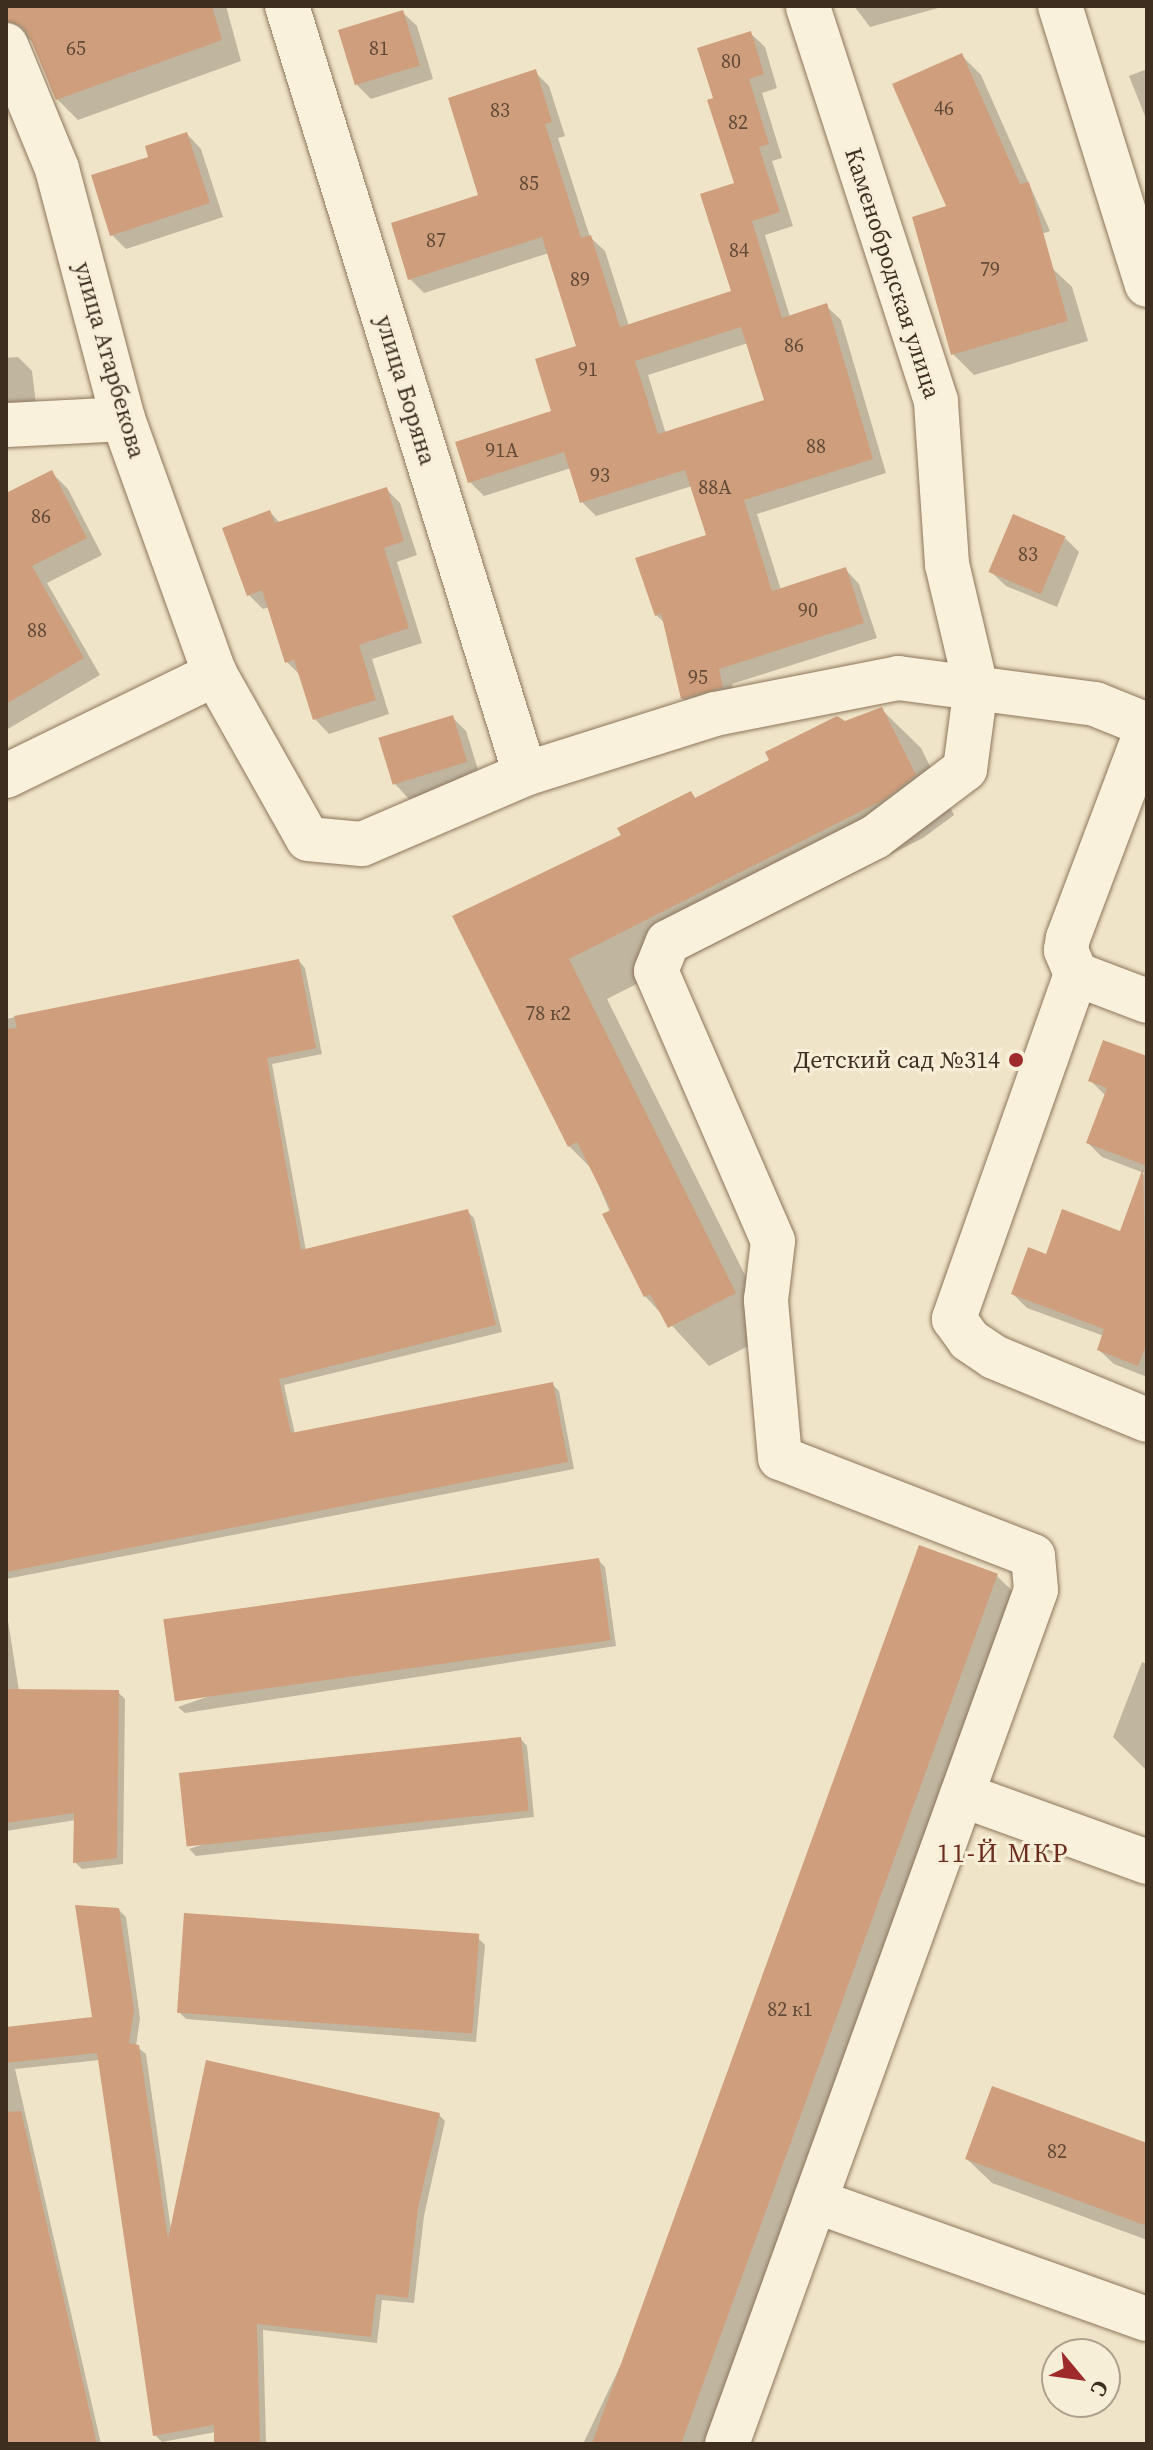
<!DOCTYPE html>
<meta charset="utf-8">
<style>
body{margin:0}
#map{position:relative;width:1153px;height:2450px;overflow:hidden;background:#f0e4c8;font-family:"Source Serif 4",serif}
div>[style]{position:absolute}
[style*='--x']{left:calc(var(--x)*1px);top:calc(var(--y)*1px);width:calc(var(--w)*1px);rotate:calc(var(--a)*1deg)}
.shadow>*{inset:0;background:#0003}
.building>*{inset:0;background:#cf9f7d;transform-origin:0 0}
.roads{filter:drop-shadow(0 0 2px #8d765c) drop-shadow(0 0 2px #8d765c)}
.minor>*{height:44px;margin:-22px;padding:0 22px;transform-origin:22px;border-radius:22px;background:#faf1dc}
.dots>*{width:22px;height:22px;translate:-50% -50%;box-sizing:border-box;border:4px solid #f7eed8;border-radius:50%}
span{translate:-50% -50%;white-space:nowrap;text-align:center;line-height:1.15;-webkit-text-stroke:6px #f7eed8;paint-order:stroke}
.number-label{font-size:20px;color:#624a37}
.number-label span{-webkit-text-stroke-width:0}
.street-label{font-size:24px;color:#3d2e20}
.poi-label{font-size:24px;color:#3d2e20}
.right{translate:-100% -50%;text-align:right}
.neighbourhood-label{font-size:26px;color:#6b2e1e;letter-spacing:2px}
.frame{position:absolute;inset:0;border:8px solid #3d2e20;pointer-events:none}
.north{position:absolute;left:1041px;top:2338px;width:80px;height:80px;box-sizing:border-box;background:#f7eed8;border:2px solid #ada18e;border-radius:50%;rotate:119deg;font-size:22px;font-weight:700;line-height:32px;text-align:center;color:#3d2e20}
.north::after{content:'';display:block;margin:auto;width:28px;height:36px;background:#9e2a2b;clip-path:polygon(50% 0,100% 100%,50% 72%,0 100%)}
</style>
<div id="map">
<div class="shadow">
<div style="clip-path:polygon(6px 6px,226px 6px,241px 61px,78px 120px,57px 99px,34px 43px,6px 21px)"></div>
<div style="clip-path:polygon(854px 6px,938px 6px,938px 8px,870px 27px)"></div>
<div style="clip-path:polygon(402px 12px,417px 26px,433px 79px,371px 99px,357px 85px)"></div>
<div style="clip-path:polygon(evenodd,750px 33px,765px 47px,777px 88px,762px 93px,782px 158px,772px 161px,793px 226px,765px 235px,790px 317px,826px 306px,841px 320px,886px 473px,757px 514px,781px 590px,845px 569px,859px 584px,877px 638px,732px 684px,736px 701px,697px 712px,682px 698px,666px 624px,656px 615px,708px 537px,692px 486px,596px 516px,582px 502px,571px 468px,484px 496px,470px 482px,554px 413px,579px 348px,549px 253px,424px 293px,410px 279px,481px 196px,535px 72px,549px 86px,565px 136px,558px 138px,590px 237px,605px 251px,629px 326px,734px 292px,736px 185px,715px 99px,750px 33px,748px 343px,767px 402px,666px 434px,648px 375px,748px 343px)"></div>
<div style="clip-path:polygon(962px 56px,981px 75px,1050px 231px,943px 272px)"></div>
<div style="clip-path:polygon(1147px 69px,1147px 121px,1129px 76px)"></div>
<div style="clip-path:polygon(187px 134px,201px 149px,223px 217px,126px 249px,112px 235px,151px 158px)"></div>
<div style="clip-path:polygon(1051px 267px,1072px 287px,1088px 341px,974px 375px,953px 354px)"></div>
<div style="clip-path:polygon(18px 357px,32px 371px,37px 412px,6px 415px,6px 358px)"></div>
<div style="clip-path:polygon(51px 472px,68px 489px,102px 555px,47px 583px,100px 675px,6px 730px,6px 496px)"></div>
<div style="clip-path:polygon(386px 489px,400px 503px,417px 555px,397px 562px,422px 643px,372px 659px,389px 714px,329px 734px,315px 719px,302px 677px,287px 662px,269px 607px,263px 609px,249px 595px,270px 512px,280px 523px)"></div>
<div style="clip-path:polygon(1065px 538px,1079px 552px,1057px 607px,1006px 586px,991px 572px)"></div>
<div style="clip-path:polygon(881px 709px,921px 748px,954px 815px,923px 838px,607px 999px,774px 1333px,709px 1366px,645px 1296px,592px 1169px,569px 1146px,454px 917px,623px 836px,691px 793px,696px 799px)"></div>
<div style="clip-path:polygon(452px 717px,466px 731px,480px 776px,409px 799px,395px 784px)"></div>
<div style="clip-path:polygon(299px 961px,305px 968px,322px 1054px,272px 1064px,306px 1251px,467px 1211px,474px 1218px,502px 1332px,284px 1385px,295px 1434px,552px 1384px,559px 1391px,574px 1469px,6px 1579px,6px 1019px)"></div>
<div style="clip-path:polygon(1147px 1058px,1147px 1377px,1114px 1364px,1099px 1350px,1104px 1336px,1027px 1308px,1013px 1294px,1047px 1257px,1121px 1234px,1144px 1173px,1102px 1157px,1088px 1143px,1105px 1095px,1090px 1080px)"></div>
<div style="clip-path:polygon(598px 1560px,605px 1567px,616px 1646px,185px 1713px,178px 1707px)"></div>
<div style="clip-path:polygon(997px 1576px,1037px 1615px,726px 2444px,583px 2444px)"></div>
<div style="clip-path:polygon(6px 1608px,19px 1691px,118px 1692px,125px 1699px,123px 1864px,82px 1869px,75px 1862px,76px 1820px,6px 1831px)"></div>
<div style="clip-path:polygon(1142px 1662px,1147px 1664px,1147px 1771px,1113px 1737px)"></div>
<div style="clip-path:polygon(521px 1739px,527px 1746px,534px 1817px,196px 1856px,189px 1849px)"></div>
<div style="clip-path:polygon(119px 1910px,126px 1917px,140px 2018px,136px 2046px,146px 2054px,171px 2230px,439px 2115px,445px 2121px,424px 2216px,414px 2303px,382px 2300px,377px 2343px,263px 2330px,266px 2444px,216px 2444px,216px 2432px,162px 2442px,155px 2435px,100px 2060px,15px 2069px,101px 2444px,6px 2444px,6px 2029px,94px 2019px)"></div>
<div style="clip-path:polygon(478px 1938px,485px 1945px,476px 2042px,186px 2019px,179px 2012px)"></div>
<div style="clip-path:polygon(1147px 2145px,1147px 2240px,992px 2183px,967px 2159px)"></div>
</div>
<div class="building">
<div style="clip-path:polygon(6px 6px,212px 6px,222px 40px,56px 100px,29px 35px,21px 25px,6px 21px)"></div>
<div style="left:403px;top:10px;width:58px;height:68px;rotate:73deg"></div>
<div style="clip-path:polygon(evenodd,751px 31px,764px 74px,749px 79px,769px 144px,759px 147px,780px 212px,752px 221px,782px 318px,827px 303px,873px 459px,744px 500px,772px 591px,846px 567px,864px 623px,719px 669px,723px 687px,681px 699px,661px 613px,655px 616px,635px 558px,706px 535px,685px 470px,580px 503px,564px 452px,468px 483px,455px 442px,551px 411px,535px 359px,576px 346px,542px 237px,408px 280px,391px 223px,478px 195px,448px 98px,536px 69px,552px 122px,545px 124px,581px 238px,591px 235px,620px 327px,731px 291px,700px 194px,734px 183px,707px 100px,713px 98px,697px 48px,751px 31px,741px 327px,764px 400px,658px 434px,635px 361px,741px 327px)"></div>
<div style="clip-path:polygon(962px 53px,1020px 184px,1029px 182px,1068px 321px,951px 355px,912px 217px,946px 206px,892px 84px)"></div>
<div style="clip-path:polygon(187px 132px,210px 203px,110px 236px,91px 175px,148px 157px,145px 146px)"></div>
<div style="clip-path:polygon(52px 470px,87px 538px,32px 566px,84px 658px,6px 704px,6px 493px)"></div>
<div style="clip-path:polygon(387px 487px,404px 541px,384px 548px,409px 628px,359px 645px,376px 700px,313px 720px,294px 660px,285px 663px,262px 590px,247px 596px,222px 528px,270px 510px,275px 523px)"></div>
<div style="left:1013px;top:514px;width:57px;height:63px;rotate:23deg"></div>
<div style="clip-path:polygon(882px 707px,916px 775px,883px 800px,569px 959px,736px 1293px,668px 1328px,650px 1294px,644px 1297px,602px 1214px,611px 1210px,577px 1142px,568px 1147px,452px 916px,621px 835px,617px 828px,691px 791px,695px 798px,769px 760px,765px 752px,837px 716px,845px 721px)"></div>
<div style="left:453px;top:715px;width:49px;height:78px;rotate:73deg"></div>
<div style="clip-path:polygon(299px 959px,316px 1048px,267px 1058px,301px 1250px,468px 1209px,496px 1325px,279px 1379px,291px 1433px,553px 1382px,568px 1462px,6px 1572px,6px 1029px,17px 1028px,14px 1016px)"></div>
<div style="clip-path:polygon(1103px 1040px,1147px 1056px,1147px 1166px,1086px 1143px,1107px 1088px,1088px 1081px)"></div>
<div style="clip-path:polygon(1143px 1168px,1147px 1343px,1138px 1366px,1097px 1350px,1104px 1329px,1011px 1294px,1028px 1247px,1046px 1254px,1062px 1209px,1120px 1231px)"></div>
<div style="left:919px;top:1545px;width:84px;height:960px;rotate:20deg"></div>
<div style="left:599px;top:1558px;width:83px;height:440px;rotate:82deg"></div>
<div style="clip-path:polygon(6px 1689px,119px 1690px,117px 1858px,73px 1863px,74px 1813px,6px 1823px)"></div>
<div style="left:521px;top:1737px;width:74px;height:344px;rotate:84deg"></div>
<div style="clip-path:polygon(75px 1905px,119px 1908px,134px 2010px,129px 2043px,139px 2045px,168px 2239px,206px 2060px,440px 2113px,418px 2208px,408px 2298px,376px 2294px,371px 2337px,257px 2324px,260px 2444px,214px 2444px,214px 2425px,153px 2436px,97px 2053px,6px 2063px,6px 2027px,92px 2017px)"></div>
<div style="left:184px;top:1913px;width:296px;height:100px;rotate:4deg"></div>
<div style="clip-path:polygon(992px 2086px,1147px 2143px,1147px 2226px,965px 2159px)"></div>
<div style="clip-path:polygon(21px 2111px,97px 2444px,6px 2444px,6px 2112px)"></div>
</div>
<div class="roads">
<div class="minor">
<div style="--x:287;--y:6;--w:804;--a:72.78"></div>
<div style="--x:1060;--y:6;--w:292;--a:72.7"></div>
<div style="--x:6;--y:45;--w:134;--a:67.6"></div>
<div style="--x:57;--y:169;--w:259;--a:75.2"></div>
<div style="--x:123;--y:419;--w:271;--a:70.2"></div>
<div style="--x:215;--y:674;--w:189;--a:60.6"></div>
<div style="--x:308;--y:839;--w:54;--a:5.3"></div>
<div style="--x:362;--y:844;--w:177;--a:-23.2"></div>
<div style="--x:525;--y:774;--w:199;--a:-17.5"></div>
<div style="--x:715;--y:714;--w:187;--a:-11.1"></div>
<div style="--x:898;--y:678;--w:199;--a:7.5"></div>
<div style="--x:1095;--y:704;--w:56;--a:22"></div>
<div style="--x:6;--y:425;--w:117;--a:-2.9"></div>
<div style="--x:6;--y:776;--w:233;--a:-26"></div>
<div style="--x:1076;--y:974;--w:26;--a:-113"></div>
<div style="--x:1066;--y:950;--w:12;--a:-81"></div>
<div style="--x:1068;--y:938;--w:223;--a:-69.3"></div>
<div style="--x:1147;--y:1001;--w:76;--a:-159.2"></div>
<div style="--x:1076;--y:974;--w:366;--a:109.5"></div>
<div style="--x:954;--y:1319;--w:26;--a:54"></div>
<div style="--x:969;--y:1340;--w:30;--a:34"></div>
<div style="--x:994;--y:1357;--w:165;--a:22.4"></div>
<div style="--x:962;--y:1795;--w:197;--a:19.9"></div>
<div style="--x:815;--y:2201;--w:352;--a:19.6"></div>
<div style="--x:727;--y:2444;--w:908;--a:-70.11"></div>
<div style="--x:1036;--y:1590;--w:34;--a:-95"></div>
<div style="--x:1033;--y:1556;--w:271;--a:-158.8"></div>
<div style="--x:780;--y:1458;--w:159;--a:-95.1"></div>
<div style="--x:766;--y:1300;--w:59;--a:-83.2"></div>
<div style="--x:773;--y:1241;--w:294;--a:-113.4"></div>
<div style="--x:656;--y:971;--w:31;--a:-68"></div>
<div style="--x:668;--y:942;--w:232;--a:-26.9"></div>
<div style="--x:875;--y:837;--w:113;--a:-37.1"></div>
<div style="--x:965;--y:769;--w:83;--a:-82.4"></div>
<div style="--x:976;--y:687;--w:126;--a:-103.3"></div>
<div style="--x:947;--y:564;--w:163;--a:-93.9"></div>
<div style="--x:936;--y:401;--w:415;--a:-108"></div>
</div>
</div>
<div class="dots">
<div style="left:1016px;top:1060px;background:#9e2a2b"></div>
</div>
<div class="number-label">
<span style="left:76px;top:48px">65</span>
<span style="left:379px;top:48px">81</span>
<span style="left:731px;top:61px">80</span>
<span style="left:944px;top:108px">46</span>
<span style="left:500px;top:110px">83</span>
<span style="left:738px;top:122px">82</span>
<span style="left:529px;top:183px">85</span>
<span style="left:436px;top:240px">87</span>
<span style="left:739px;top:250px">84</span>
<span style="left:990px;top:269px">79</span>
<span style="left:580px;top:279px">89</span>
<span style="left:794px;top:345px">86</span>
<span style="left:588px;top:369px">91</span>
<span style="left:816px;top:446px">88</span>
<span style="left:502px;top:450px">91А</span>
<span style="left:600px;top:475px">93</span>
<span style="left:715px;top:487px">88А</span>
<span style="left:41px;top:516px">86</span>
<span style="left:1028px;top:554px">83</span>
<span style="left:808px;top:610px">90</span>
<span style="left:37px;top:630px">88</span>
<span style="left:698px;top:677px">95</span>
<span style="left:548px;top:1013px">78 к2</span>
<span style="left:790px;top:2009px">82 к1</span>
<span style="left:1057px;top:2151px">82</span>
</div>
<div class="street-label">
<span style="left:893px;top:273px;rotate:72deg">Каменобродская улица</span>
<span style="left:110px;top:360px;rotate:74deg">улица Атарбекова</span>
<span style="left:406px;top:390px;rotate:73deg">улица Боряна</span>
</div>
<div class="poi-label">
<span class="right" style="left:1000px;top:1060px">Детский сад №314</span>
</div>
<div class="neighbourhood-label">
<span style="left:1003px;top:1854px">11-Й МКР</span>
</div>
<div class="frame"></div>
<div class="north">С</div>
</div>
